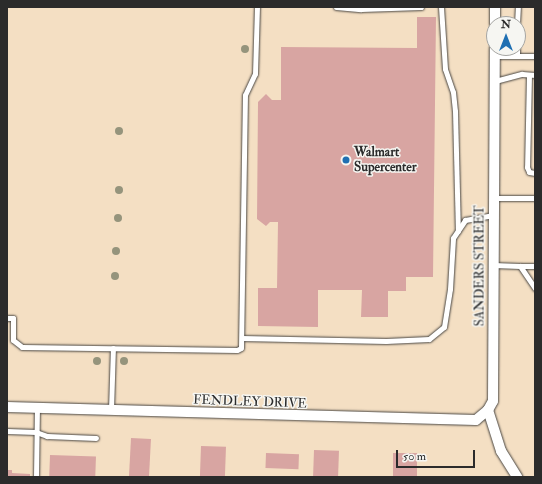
<!DOCTYPE html>
<style>
body{margin:0}
#map{position:relative;width:542px;height:484px;overflow:hidden;background:#f4dfc3;font-family:"IM FELL Double Pica",serif}
div>[style]{position:absolute}
[style*='--x']{left:calc(var(--x)*1px);top:calc(var(--y)*1px);width:calc(var(--w)*1px);rotate:calc(var(--a)*1deg)}
.building>*{inset:0;background:#d8a5a2;transform-origin:0 0}
.roads{filter:drop-shadow(0 0 1px #494642) drop-shadow(0 0 1px #494642)}
.service>*{height:5px;margin:-2.5px;padding:0 2.5px;transform-origin:2.5px;border-radius:2.5px;background:#fff}
.minor>*{height:10px;margin:-5px;padding:0 5px;transform-origin:5px;border-radius:5px;background:#fff}
.trees>*{width:8px;height:8px;margin:-4px;border-radius:50%;background:#95947c}
.dots>*{width:11px;height:11px;translate:-50% -50%;box-sizing:border-box;border:2px solid #f6f6f2;border-radius:50%}
span{translate:-50% -50%;white-space:nowrap;text-align:center;line-height:1.15;-webkit-text-stroke:3px #f6f6f2;paint-order:stroke}
.poi-label{font-size:13px;color:#2b2b2b;font-weight:700}
.left{translate:0 -50%;text-align:left}
.street-label{font-size:13px;color:#2b2b2b}
.frame{position:absolute;inset:0;border:8px solid #2b2b2b;pointer-events:none}
.north{position:absolute;left:486px;top:16px;width:40px;height:40px;box-sizing:border-box;background:#f6f6f2;border:1px solid #a5a5a2;border-radius:50%;rotate:0deg;font-size:11px;font-weight:700;line-height:16px;text-align:center;color:#2b2b2b}
.north::after{content:'';display:block;margin:auto;width:14px;height:18px;background:#1f6fb2;clip-path:polygon(50% 0,100% 100%,50% 72%,0 100%)}
.scale{position:absolute;left:396px;top:450px;width:79px;height:18px;box-sizing:border-box;border:2px solid #2b2b2b;border-top:0;padding-left:5px;font-size:12px;line-height:14px;white-space:nowrap;color:#2b2b2b;-webkit-text-stroke:3px #f6f6f2;paint-order:stroke}
</style>
<div id="map">
<div class="building">
<div style="clip-path:polygon(417px 17px,436px 17px,433px 277px,406px 277px,406px 291px,388px 291px,388px 317px,361px 317px,362px 290px,318px 290px,318px 327px,258px 326px,258px 288px,277px 288px,278px 222px,270px 222px,266px 226px,257px 219px,258px 102px,266px 94px,272px 100px,281px 100px,281px 47px,417px 48px)"></div>
<div style="left:131px;top:438px;width:20px;height:39px;rotate:3deg"></div>
<div style="left:201px;top:446px;width:25px;height:31px;rotate:2deg"></div>
<div style="left:314px;top:450px;width:25px;height:27px;rotate:2deg"></div>
<div style="left:266px;top:453px;width:33px;height:15px;rotate:2deg"></div>
<div style="left:393px;top:453px;width:24px;height:24px"></div>
<div style="left:50px;top:455px;width:46px;height:22px;rotate:2deg"></div>
<div style="clip-path:polygon(7px 470px,12px 470px,12px 473px,30px 474px,30px 477px,7px 477px)"></div>
</div>
<div class="roads">
<div class="service">
<div style="--x:336;--y:7;--w:25;--a:5"></div>
<div style="--x:361;--y:9;--w:60;--a:-1.9"></div>
<div style="--x:441;--y:7;--w:62;--a:86.3"></div>
<div style="--x:445;--y:69;--w:24;--a:71"></div>
<div style="--x:453;--y:92;--w:19;--a:84"></div>
<div style="--x:455;--y:111;--w:120;--a:88.6"></div>
<div style="--x:517;--y:24;--w:17;--a:-87"></div>
<div style="--x:495;--y:56;--w:40;--a:0"></div>
<div style="--x:517;--y:56;--w:8;--a:-90"></div>
<div style="--x:529;--y:75;--w:92;--a:91.2"></div>
<div style="--x:527;--y:167;--w:5;--a:68"></div>
<div style="--x:529;--y:172;--w:6;--a:9"></div>
<div style="--x:495;--y:81;--w:28;--a:-15"></div>
<div style="--x:522;--y:74;--w:13;--a:4"></div>
<div style="--x:494;--y:198;--w:41;--a:0"></div>
<div style="--x:493;--y:265;--w:27;--a:2"></div>
<div style="--x:520;--y:266;--w:27;--a:56"></div>
<div style="--x:520;--y:266;--w:15;--a:0"></div>
<div style="--x:7;--y:318;--w:6;--a:0"></div>
<div style="--x:13;--y:318;--w:22;--a:90"></div>
<div style="--x:13;--y:340;--w:11;--a:38"></div>
<div style="--x:22;--y:347;--w:215;--a:0.8"></div>
<div style="--x:237;--y:350;--w:4;--a:-27"></div>
<div style="--x:241;--y:348;--w:253;--a:-89.1"></div>
<div style="--x:245;--y:95;--w:23;--a:-65"></div>
<div style="--x:255;--y:74;--w:67;--a:-88.3"></div>
<div style="--x:242;--y:338;--w:144;--a:1.2"></div>
<div style="--x:386;--y:341;--w:43;--a:-2.7"></div>
<div style="--x:429;--y:339;--w:19;--a:-39"></div>
<div style="--x:444;--y:327;--w:38;--a:-81"></div>
<div style="--x:450;--y:289;--w:51;--a:-86.6"></div>
<div style="--x:453;--y:238;--w:22;--a:-56"></div>
<div style="--x:465;--y:220;--w:29;--a:-10"></div>
<div style="--x:111;--y:410;--w:62;--a:-88.2"></div>
<div style="--x:7;--y:431;--w:29;--a:2"></div>
<div style="--x:36;--y:432;--w:12;--a:20"></div>
<div style="--x:47;--y:436;--w:49;--a:2.3"></div>
<div style="--x:36;--y:477;--w:69;--a:-89.2"></div>
</div>
<div class="minor">
<div style="--x:495;--y:24;--w:17;--a:-90"></div>
<div style="--x:7;--y:407;--w:469;--a:1.6"></div>
<div style="--x:476;--y:420;--w:16;--a:-40"></div>
<div style="--x:488;--y:410;--w:10;--a:-61"></div>
<div style="--x:493;--y:401;--w:353;--a:-89.7"></div>
<div style="--x:488;--y:410;--w:43;--a:72.4"></div>
<div style="--x:501;--y:451;--w:31;--a:58"></div>
</div>
</div>
<div class="trees">
<div style="left:245px;top:49px"></div>
<div style="left:119px;top:131px"></div>
<div style="left:119px;top:190px"></div>
<div style="left:118px;top:218px"></div>
<div style="left:116px;top:251px"></div>
<div style="left:115px;top:276px"></div>
<div style="left:97px;top:361px"></div>
<div style="left:124px;top:361px"></div>
</div>
<div class="dots">
<div style="left:346px;top:160px;background:#1f6fb2"></div>
</div>
<div class="poi-label">
<span class="left" style="left:354px;top:160px">Walmart<br>Supercenter</span>
</div>
<div class="street-label">
<span style="left:480px;top:266px;rotate:-90deg">SANDERS STREET</span>
<span style="left:250px;top:402px;rotate:2deg">FENDLEY DRIVE</span>
</div>
<div class="frame"></div>
<div class="north">N</div>
<div class="scale">50 m</div>
</div>
